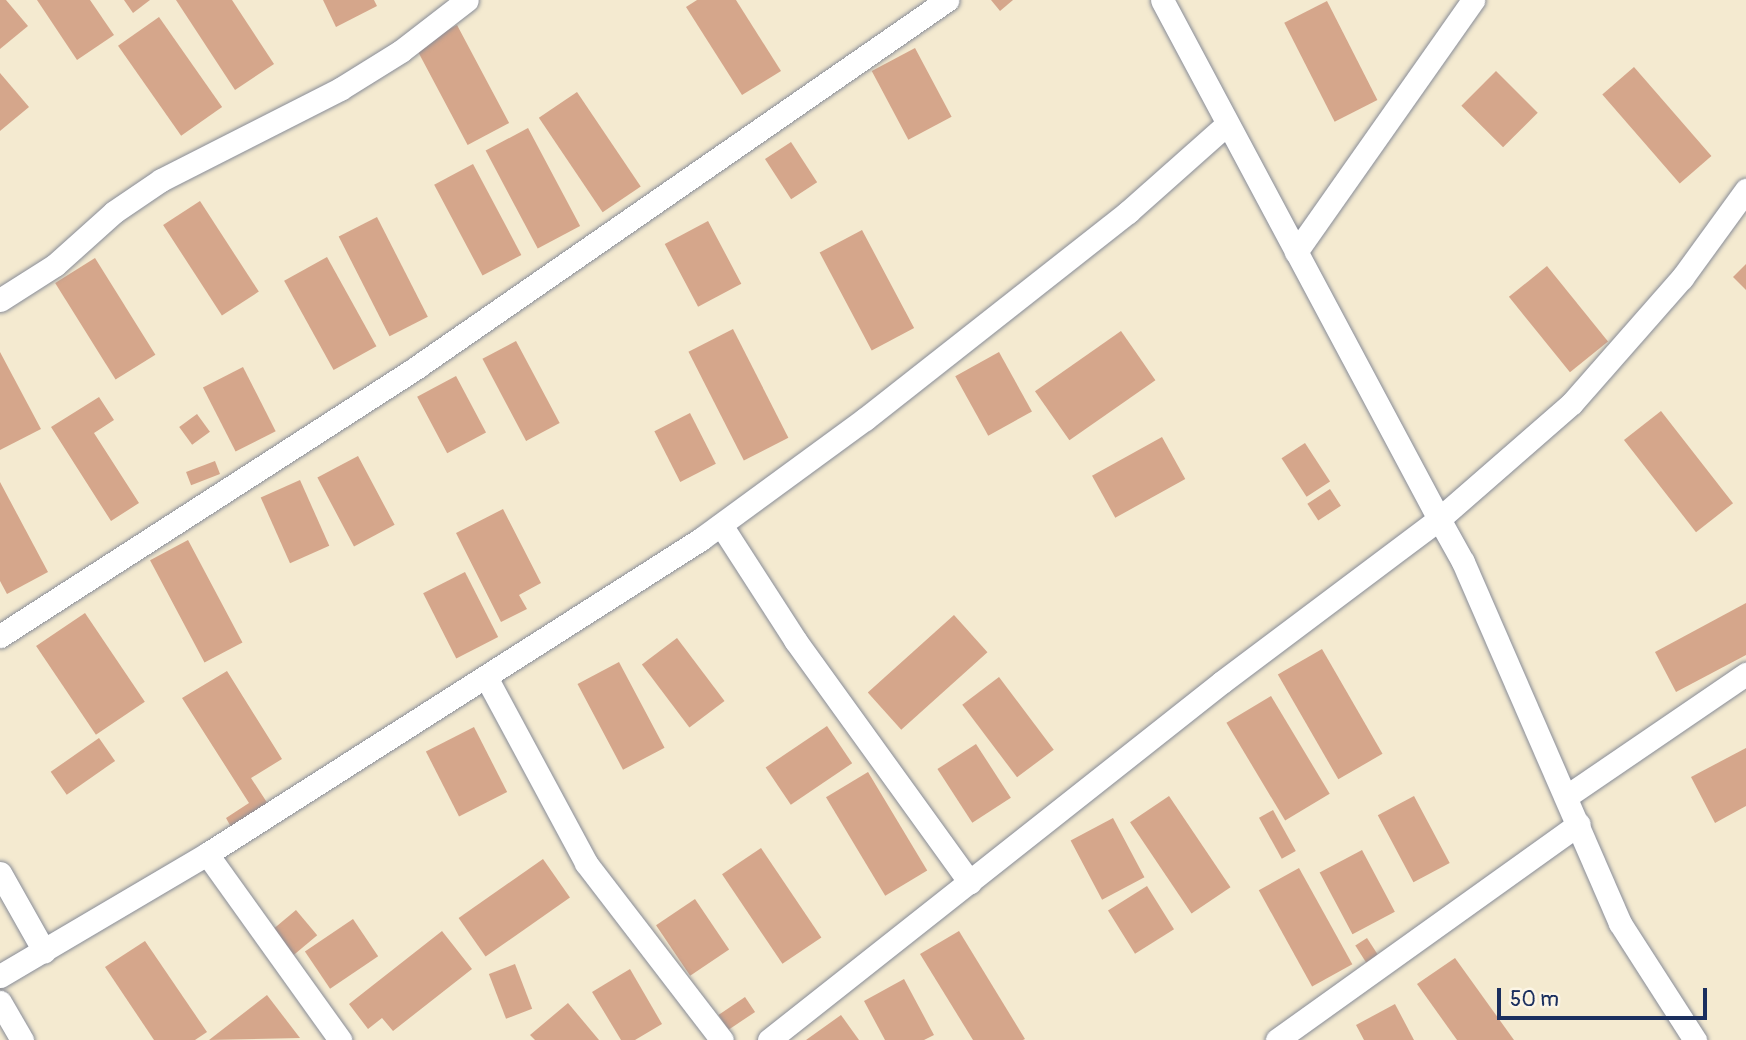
<!DOCTYPE html>
<style>
body{margin:0}
#map{position:relative;width:1746px;height:1040px;overflow:hidden;background:#f4ead0;font-family:Pangolin,sans-serif}
div>[style]{position:absolute}
[style*='--x']{left:calc(var(--x)*1px);top:calc(var(--y)*1px);width:calc(var(--w)*1px);rotate:calc(var(--a)*1deg)}
.building>*{inset:0;background:#d5a68b;transform-origin:0 0}
.roads{filter:drop-shadow(0 0 2px #888c97) drop-shadow(0 0 2px #888c97)}
.street>*{height:23px;margin:-11.5px;padding:0 11.5px;transform-origin:11.5px;border-radius:11.5px;background:#fff}
span{translate:-50% -50%;white-space:nowrap;text-align:center;line-height:1.15;-webkit-text-stroke:5px #fcf5e5;paint-order:stroke}
.scale{position:absolute;left:1497px;top:988px;width:210px;height:32px;box-sizing:border-box;border:4px solid #1b2f5e;border-top:0;padding-left:9px;font-size:21px;line-height:24px;white-space:nowrap;color:#1b2f5e;-webkit-text-stroke:5px #fcf5e5;paint-order:stroke}
</style>
<div id="map">
<div class="building">
<div style="clip-path:polygon(0 0,6px 0,28px 26px,0 49px)"></div>
<div style="clip-path:polygon(37px 0,90px 0,114px 35px,77px 60px)"></div>
<div style="clip-path:polygon(124px 0,150px 0,133px 13px)"></div>
<div style="clip-path:polygon(176px 0,232px 0,274px 64px,235px 90px)"></div>
<div style="clip-path:polygon(323px 0,374px 0,377px 6px,336px 27px)"></div>
<div style="clip-path:polygon(697px 0,736px 0,781px 71px,742px 95px,686px 7px)"></div>
<div style="clip-path:polygon(991px 0,1013px 0,1000px 11px)"></div>
<div style="left:1327px;top:1px;width:111px;height:48px;rotate:63deg"></div>
<div style="left:159px;top:17px;width:110px;height:50px;rotate:55deg"></div>
<div style="left:457px;top:25px;width:111px;height:47px;rotate:62deg"></div>
<div style="left:915px;top:48px;width:78px;height:49px;rotate:62deg"></div>
<div style="left:1634px;top:67px;width:118px;height:42px;rotate:49deg"></div>
<div style="left:1496px;top:71px;width:59px;height:49px;rotate:45deg"></div>
<div style="clip-path:polygon(0 73px,29px 107px,0 131px)"></div>
<div style="left:577px;top:92px;width:114px;height:46px;rotate:56deg"></div>
<div style="left:528px;top:128px;width:111px;height:48px;rotate:62deg"></div>
<div style="left:791px;top:142px;width:48px;height:31px;rotate:57deg"></div>
<div style="left:473px;top:164px;width:103px;height:44px;rotate:62deg"></div>
<div style="left:200px;top:201px;width:108px;height:44px;rotate:57deg"></div>
<div style="left:377px;top:217px;width:112px;height:43px;rotate:63deg"></div>
<div style="left:708px;top:221px;width:71px;height:49px;rotate:62deg"></div>
<div style="left:862px;top:230px;width:111px;height:48px;rotate:62deg"></div>
<div style="left:327px;top:257px;width:102px;height:49px;rotate:61deg"></div>
<div style="left:95px;top:258px;width:114px;height:47px;rotate:58deg"></div>
<div style="clip-path:polygon(1746px 264px,1746px 290px,1733px 277px)"></div>
<div style="left:1547px;top:266px;width:97px;height:49px;rotate:51deg"></div>
<div style="left:733px;top:329px;width:122px;height:50px;rotate:63deg"></div>
<div style="left:1121px;top:331px;width:60px;height:105px;rotate:55deg"></div>
<div style="left:516px;top:341px;width:93px;height:38px;rotate:62deg"></div>
<div style="clip-path:polygon(0 352px,41px 429px,0 450px)"></div>
<div style="left:999px;top:352px;width:68px;height:50px;rotate:61deg"></div>
<div style="left:243px;top:367px;width:72px;height:45px;rotate:63deg"></div>
<div style="left:456px;top:376px;width:64px;height:44px;rotate:62deg"></div>
<div style="clip-path:polygon(99px 397px,114px 420px,94px 433px,139px 503px,111px 521px,51px 427px)"></div>
<div style="left:1661px;top:411px;width:117px;height:47px;rotate:52deg"></div>
<div style="left:690px;top:413px;width:57px;height:40px;rotate:63deg"></div>
<div style="left:197px;top:414px;width:22px;height:22px;rotate:54deg"></div>
<div style="left:1162px;top:437px;width:48px;height:80px;rotate:61deg"></div>
<div style="left:1305px;top:443px;width:46px;height:28px;rotate:57deg"></div>
<div style="left:358px;top:456px;width:78px;height:46px;rotate:62deg"></div>
<div style="left:215px;top:461px;width:14px;height:31px;rotate:69deg"></div>
<div style="left:300px;top:480px;width:72px;height:43px;rotate:66deg"></div>
<div style="clip-path:polygon(0 482px,48px 572px,7px 594px,0 581px)"></div>
<div style="left:1330px;top:489px;width:20px;height:27px;rotate:57deg"></div>
<div style="clip-path:polygon(503px 509px,541px 583px,519px 595px,527px 609px,501px 622px,456px 533px)"></div>
<div style="left:188px;top:540px;width:116px;height:43px;rotate:62deg"></div>
<div style="left:465px;top:572px;width:73px;height:47px;rotate:63deg"></div>
<div style="clip-path:polygon(1746px 603px,1746px 655px,1676px 692px,1655px 652px)"></div>
<div style="left:85px;top:613px;width:107px;height:59px;rotate:56deg"></div>
<div style="left:954px;top:615px;width:50px;height:116px;rotate:48deg"></div>
<div style="left:677px;top:638px;width:79px;height:44px;rotate:53deg"></div>
<div style="left:1322px;top:649px;width:121px;height:51px;rotate:60deg"></div>
<div style="left:619px;top:662px;width:97px;height:47px;rotate:62deg"></div>
<div style="clip-path:polygon(227px 671px,282px 759px,251px 778px,268px 804px,231px 827px,226px 818px,249px 803px,182px 698px)"></div>
<div style="left:999px;top:677px;width:91px;height:46px;rotate:53deg"></div>
<div style="left:1271px;top:696px;width:114px;height:52px;rotate:59deg"></div>
<div style="left:827px;top:726px;width:45px;height:74px;rotate:56deg"></div>
<div style="left:474px;top:727px;width:73px;height:54px;rotate:63deg"></div>
<div style="left:99px;top:738px;width:28px;height:59px;rotate:55deg"></div>
<div style="left:976px;top:744px;width:64px;height:46px;rotate:57deg"></div>
<div style="clip-path:polygon(1746px 748px,1746px 806px,1715px 823px,1691px 777px)"></div>
<div style="left:868px;top:772px;width:115px;height:49px;rotate:59deg"></div>
<div style="left:1169px;top:796px;width:110px;height:47px;rotate:56deg"></div>
<div style="left:1414px;top:796px;width:76px;height:41px;rotate:62deg"></div>
<div style="left:1273px;top:810px;width:47px;height:16px;rotate:61deg"></div>
<div style="left:1113px;top:818px;width:67px;height:48px;rotate:62deg"></div>
<div style="left:761px;top:848px;width:108px;height:47px;rotate:56deg"></div>
<div style="left:1362px;top:850px;width:70px;height:48px;rotate:62deg"></div>
<div style="left:543px;top:859px;width:47px;height:103px;rotate:55deg"></div>
<div style="left:1299px;top:868px;width:110px;height:46px;rotate:61deg"></div>
<div style="left:1147px;top:886px;width:51px;height:46px;rotate:58deg"></div>
<div style="left:695px;top:899px;width:61px;height:47px;rotate:56deg"></div>
<div style="left:296px;top:910px;width:33px;height:35px;rotate:50deg"></div>
<div style="left:353px;top:919px;width:45px;height:58px;rotate:56deg"></div>
<div style="clip-path:polygon(442px 931px,472px 969px,393px 1031px,382px 1018px,368px 1029px,349px 1004px)"></div>
<div style="clip-path:polygon(959px 931px,1025px 1039px,1023px 1040px,973px 1040px,920px 954px)"></div>
<div style="left:1367px;top:938px;width:20px;height:14px;rotate:57deg"></div>
<div style="clip-path:polygon(145px 941px,207px 1032px,195px 1040px,154px 1040px,105px 967px)"></div>
<div style="clip-path:polygon(1455px 958px,1514px 1040px,1457px 1040px,1417px 984px)"></div>
<div style="left:515px;top:964px;width:48px;height:28px;rotate:69deg"></div>
<div style="clip-path:polygon(630px 969px,662px 1024px,635px 1040px,621px 1040px,592px 992px)"></div>
<div style="clip-path:polygon(904px 979px,934px 1035px,924px 1040px,885px 1040px,864px 1001px)"></div>
<div style="clip-path:polygon(267px 995px,300px 1038px,209px 1040px)"></div>
<div style="left:745px;top:997px;width:18px;height:32px;rotate:56deg"></div>
<div style="clip-path:polygon(568px 1003px,599px 1040px,535px 1040px,530px 1035px)"></div>
<div style="clip-path:polygon(1395px 1004px,1414px 1040px,1364px 1040px,1356px 1025px)"></div>
<div style="clip-path:polygon(841px 1015px,859px 1040px,806px 1040px)"></div>
</div>
<div class="roads">
<div class="street">
<div style="--x:1296;--y:252;--w:308;--a:-54.9"></div>
<div style="--x:0;--y:300;--w:65;--a:-32.5"></div>
<div style="--x:55;--y:265;--w:79;--a:-41.9"></div>
<div style="--x:114;--y:212;--w:57;--a:-34.2"></div>
<div style="--x:161;--y:180;--w:201;--a:-26.9"></div>
<div style="--x:340;--y:89;--w:72;--a:-31.9"></div>
<div style="--x:401;--y:51;--w:83;--a:-37.7"></div>
<div style="--x:721;--y:525;--w:137;--a:57.2"></div>
<div style="--x:795;--y:640;--w:299;--a:54.2"></div>
<div style="--x:0;--y:636;--w:496;--a:-32.8"></div>
<div style="--x:417;--y:367;--w:645;--a:-34.7"></div>
<div style="--x:486;--y:677;--w:211;--a:61.7"></div>
<div style="--x:586;--y:863;--w:223;--a:52.5"></div>
<div style="--x:1567;--y:796;--w:217;--a:-34.3"></div>
<div style="--x:207;--y:854;--w:229;--a:54.4"></div>
<div style="--x:0;--y:873;--w:90;--a:60.6"></div>
<div style="--x:0;--y:976;--w:240;--a:-30.5"></div>
<div style="--x:207;--y:854;--w:586;--a:-32.52"></div>
<div style="--x:701;--y:539;--w:203;--a:-36.2"></div>
<div style="--x:865;--y:419;--w:335;--a:-38.2"></div>
<div style="--x:1128;--y:212;--w:132;--a:-41.6"></div>
<div style="--x:0;--y:1002;--w:44;--a:59.9"></div>
<div style="--x:769;--y:1040;--w:577;--a:-38.32"></div>
<div style="--x:1222;--y:682;--w:271;--a:-36.9"></div>
<div style="--x:1439;--y:519;--w:588;--a:-118.09"></div>
<div style="--x:1277;--y:1040;--w:371;--a:-35.6"></div>
<div style="--x:1695;--y:1040;--w:139;--a:-122.7"></div>
<div style="--x:1620;--y:923;--w:394;--a:-113.5"></div>
<div style="--x:1463;--y:562;--w:49;--a:-119.2"></div>
<div style="--x:1439;--y:519;--w:176;--a:-41.1"></div>
<div style="--x:1572;--y:403;--w:167;--a:-48.7"></div>
<div style="--x:1682;--y:278;--w:109;--a:-54"></div>
</div>
</div>
<div class="scale">50 m</div>
</div>
